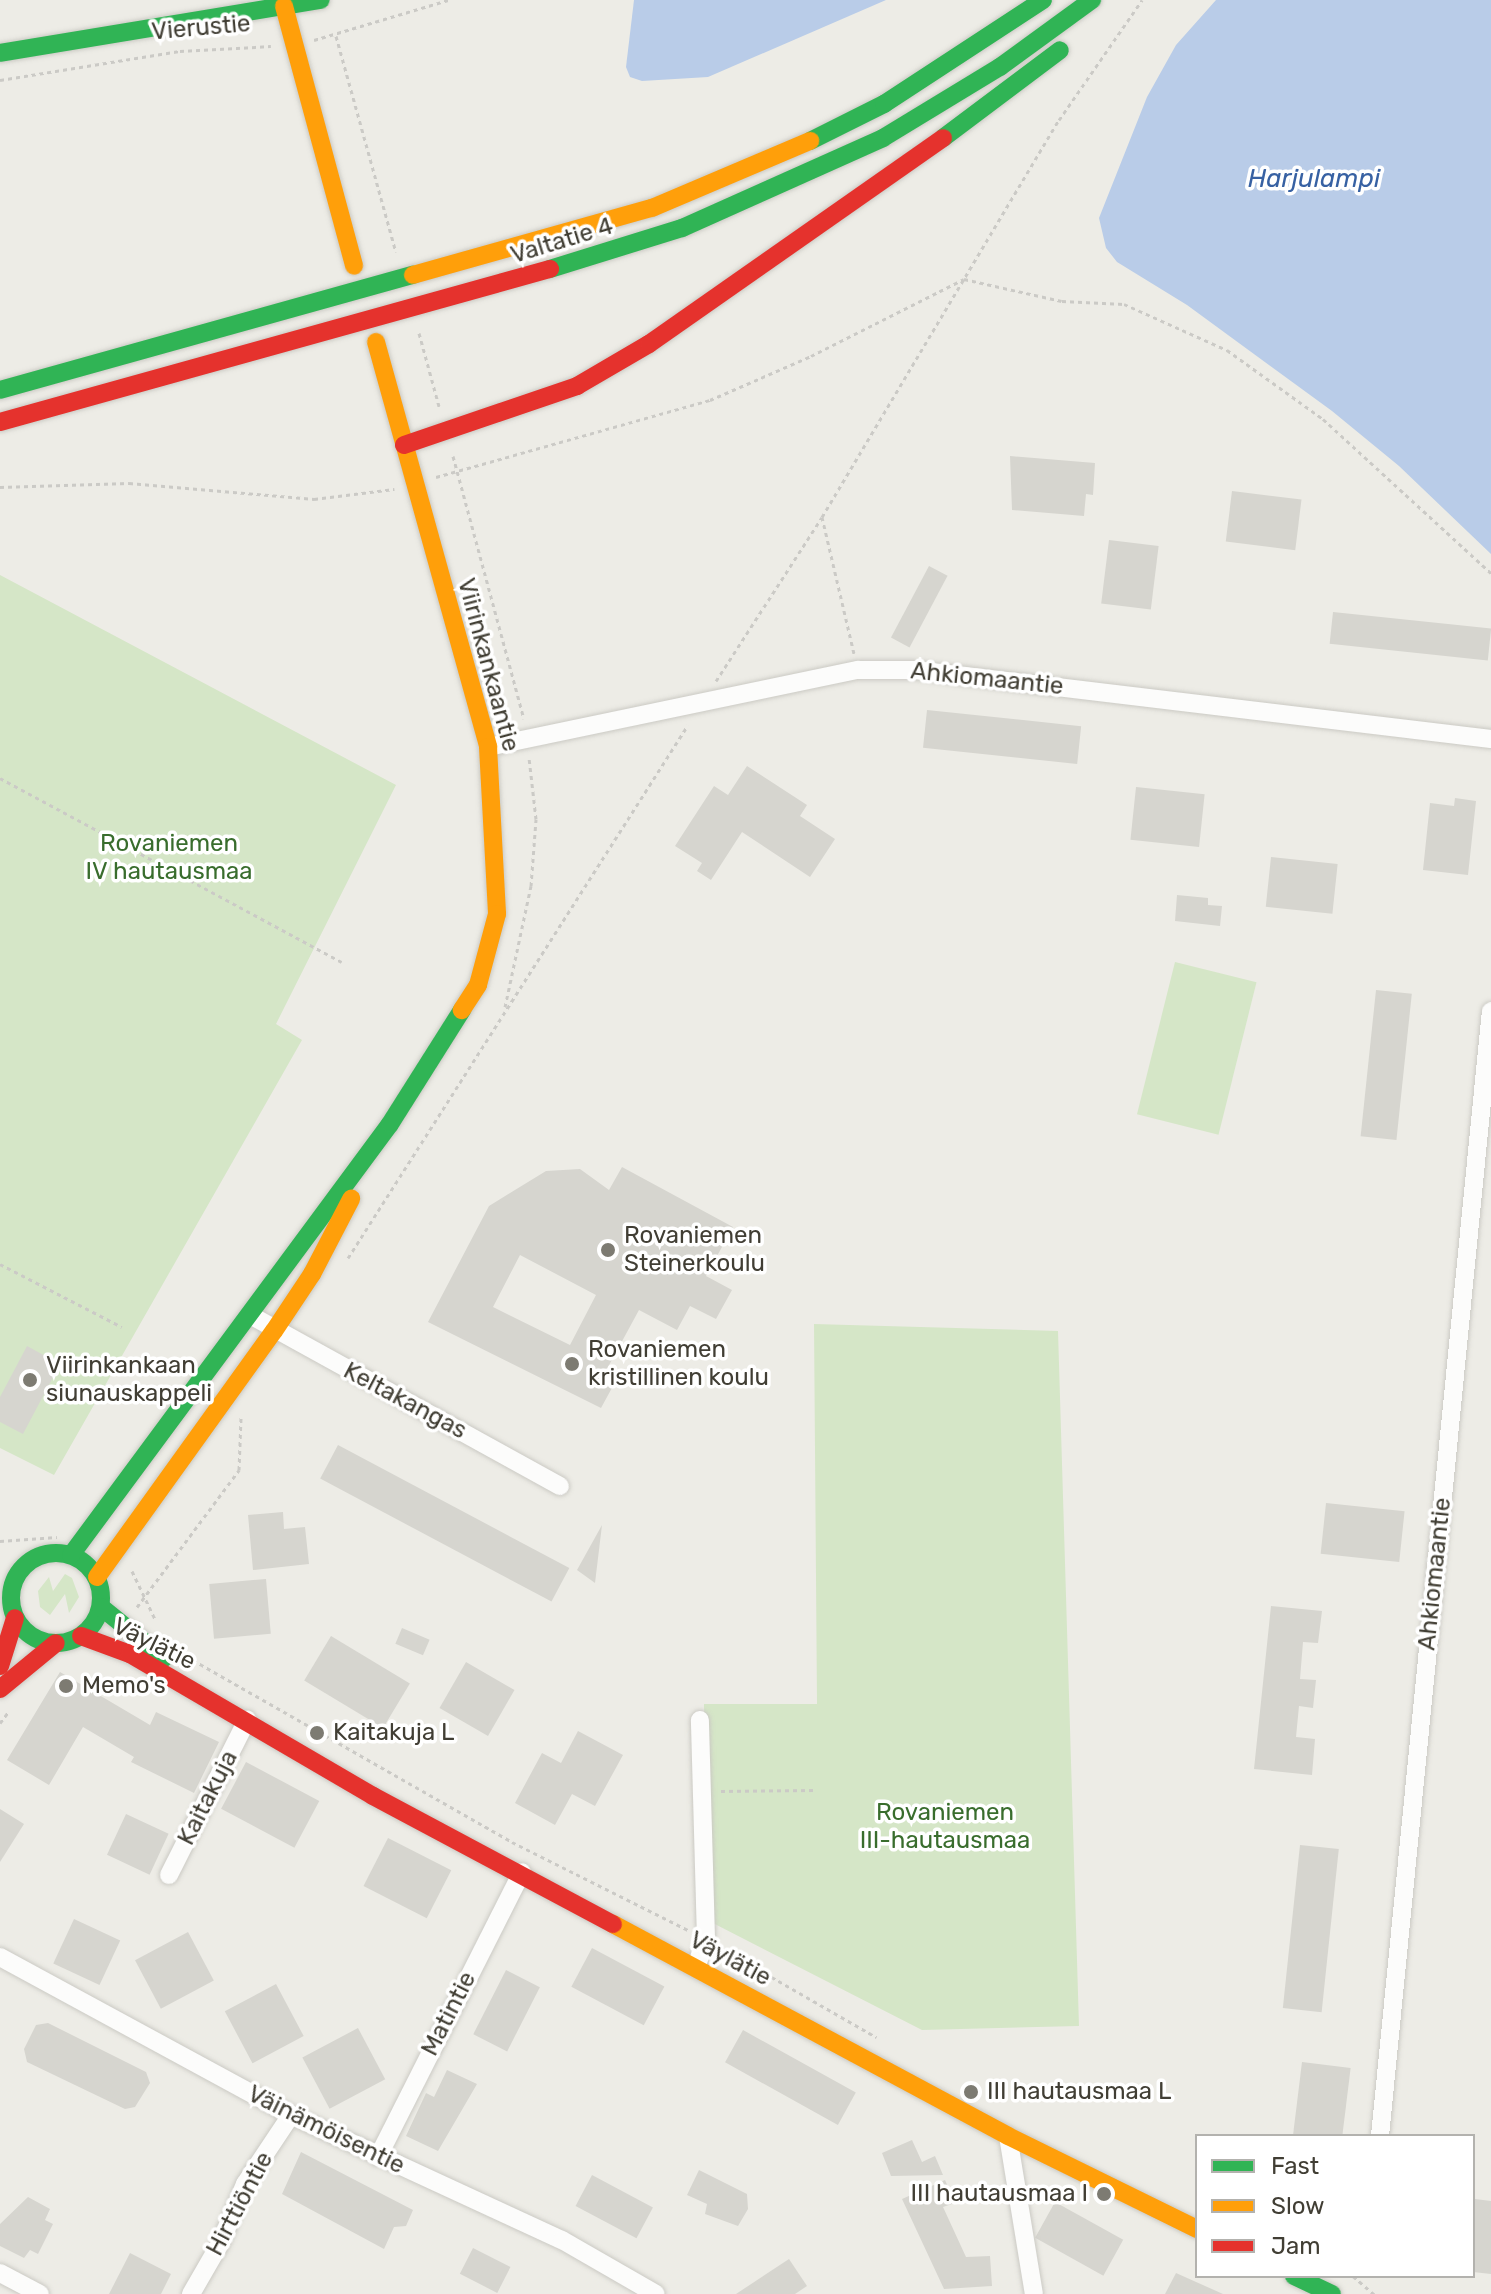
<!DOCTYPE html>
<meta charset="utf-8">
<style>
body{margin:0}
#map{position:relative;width:1491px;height:2294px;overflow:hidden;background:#edece6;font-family:Rubik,sans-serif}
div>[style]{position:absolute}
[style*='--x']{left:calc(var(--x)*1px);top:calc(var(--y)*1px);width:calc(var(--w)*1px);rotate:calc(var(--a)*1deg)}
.green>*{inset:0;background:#d5e6c7;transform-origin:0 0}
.water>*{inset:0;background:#b9cce8}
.building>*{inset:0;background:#d6d5cf;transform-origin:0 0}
.path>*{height:3px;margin-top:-1.5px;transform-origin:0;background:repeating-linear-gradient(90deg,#cbcac6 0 4px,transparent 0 8px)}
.roads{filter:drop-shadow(0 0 2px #cbcac4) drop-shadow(0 0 2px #cbcac4)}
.street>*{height:18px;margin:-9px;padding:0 9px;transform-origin:9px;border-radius:9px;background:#fcfcfb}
.fast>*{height:18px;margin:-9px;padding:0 9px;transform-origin:9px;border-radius:9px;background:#30b455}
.fast>.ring{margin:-9px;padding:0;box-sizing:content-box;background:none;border:18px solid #30b455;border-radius:50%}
.slow>*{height:18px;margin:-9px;padding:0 9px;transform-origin:9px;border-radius:9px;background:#ff9f0a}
.jam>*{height:18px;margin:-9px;padding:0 9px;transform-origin:9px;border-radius:9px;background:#e5322d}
.dots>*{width:22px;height:22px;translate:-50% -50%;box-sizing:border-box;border:4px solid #fff;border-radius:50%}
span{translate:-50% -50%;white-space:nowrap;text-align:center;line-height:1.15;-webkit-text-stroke:7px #fff;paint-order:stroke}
.street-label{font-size:24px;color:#413e34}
.park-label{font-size:24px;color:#396d2d}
.poi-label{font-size:24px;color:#413e34}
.left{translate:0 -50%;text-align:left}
.right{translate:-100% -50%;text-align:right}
.water-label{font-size:26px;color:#3761a3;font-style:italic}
.legend{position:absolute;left:1195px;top:2134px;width:280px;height:144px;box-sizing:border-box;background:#fff;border:2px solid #b3b2ae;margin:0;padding:10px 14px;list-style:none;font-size:24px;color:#413e34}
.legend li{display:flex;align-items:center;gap:16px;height:40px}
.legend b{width:40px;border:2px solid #b3b2ae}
</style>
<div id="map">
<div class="green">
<div style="clip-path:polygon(0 575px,396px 785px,276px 1024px,302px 1040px,54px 1475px,0 1448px)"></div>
<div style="left:1175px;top:962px;width:84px;height:157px;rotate:14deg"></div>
<div style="clip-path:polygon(814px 1324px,1058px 1331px,1079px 2026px,922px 2030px,707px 1920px,704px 1704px,817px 1704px)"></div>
<div style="clip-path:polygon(65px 1574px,72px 1578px,79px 1597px,69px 1613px,65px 1594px,50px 1615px,40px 1607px,38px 1591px,49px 1577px,53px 1591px)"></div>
</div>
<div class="water">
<div style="clip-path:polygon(634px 0,886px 0,708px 77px,642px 81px,630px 77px,626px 67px)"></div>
<div style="clip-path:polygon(1216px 0,1491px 0,1491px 554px,1399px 466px,1332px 411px,1187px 305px,1117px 262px,1106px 248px,1099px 218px,1147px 97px,1176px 45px)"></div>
</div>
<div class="building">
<div style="clip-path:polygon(1010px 456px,1095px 463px,1093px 495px,1086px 494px,1084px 516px,1012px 510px)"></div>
<div style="left:1232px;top:491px;width:70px;height:51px;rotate:7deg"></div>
<div style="left:1109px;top:540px;width:50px;height:64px;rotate:7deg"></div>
<div style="left:929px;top:566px;width:21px;height:81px;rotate:28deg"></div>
<div style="left:1333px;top:612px;width:159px;height:32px;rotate:6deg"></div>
<div style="left:927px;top:710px;width:155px;height:38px;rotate:6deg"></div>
<div style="clip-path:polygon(747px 766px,807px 805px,800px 816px,835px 839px,810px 877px,742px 832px,711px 880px,697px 871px,702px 863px,675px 846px,714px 786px,728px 795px)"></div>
<div style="left:1136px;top:787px;width:69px;height:53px;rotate:6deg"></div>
<div style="clip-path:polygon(1455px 798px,1476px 801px,1468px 875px,1423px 870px,1430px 803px,1454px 806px)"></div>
<div style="left:1271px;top:857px;width:67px;height:50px;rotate:6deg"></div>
<div style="clip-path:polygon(1177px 895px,1208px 898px,1208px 905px,1222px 906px,1220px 926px,1175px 921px)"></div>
<div style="left:1376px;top:990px;width:36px;height:147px;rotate:6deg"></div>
<div style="clip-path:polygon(evenodd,622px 1167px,733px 1227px,706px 1276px,732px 1290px,716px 1319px,690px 1306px,677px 1330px,639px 1310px,601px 1380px,613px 1386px,601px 1408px,428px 1322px,489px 1206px,546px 1171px,580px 1169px,609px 1190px,622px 1167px,520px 1255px,596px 1295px,570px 1345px,493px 1307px,520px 1255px)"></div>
<div style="clip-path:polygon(27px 1346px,60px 1364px,23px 1434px,0 1422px,0 1397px)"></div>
<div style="left:338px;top:1445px;width:262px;height:38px;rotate:28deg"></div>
<div style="left:1326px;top:1503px;width:79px;height:51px;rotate:6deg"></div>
<div style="clip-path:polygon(283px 1512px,284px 1529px,305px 1527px,309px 1564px,253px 1570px,248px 1515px)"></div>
<div style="clip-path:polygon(602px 1525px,595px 1583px,577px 1570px)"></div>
<div style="left:266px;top:1579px;width:55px;height:57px;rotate:85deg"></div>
<div style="clip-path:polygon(1271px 1606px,1322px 1611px,1318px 1643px,1303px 1642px,1300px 1679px,1316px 1680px,1313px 1708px,1299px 1706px,1296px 1737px,1315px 1739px,1312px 1775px,1254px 1769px)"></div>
<div style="left:402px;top:1628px;width:30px;height:17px;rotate:23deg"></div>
<div style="left:331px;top:1636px;width:92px;height:52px;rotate:31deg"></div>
<div style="left:466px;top:1662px;width:56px;height:53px;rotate:30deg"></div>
<div style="clip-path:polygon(60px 1672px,150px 1725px,156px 1712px,219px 1742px,194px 1793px,131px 1762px,134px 1757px,83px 1727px,49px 1785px,7px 1760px)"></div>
<div style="clip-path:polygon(578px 1731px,623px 1755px,595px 1806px,572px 1794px,555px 1825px,515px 1803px,542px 1753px,561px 1763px)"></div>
<div style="left:246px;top:1762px;width:83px;height:53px;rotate:28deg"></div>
<div style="clip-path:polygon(0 1809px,24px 1824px,0 1862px)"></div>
<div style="left:126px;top:1814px;width:47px;height:45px;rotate:25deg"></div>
<div style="left:388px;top:1838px;width:71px;height:54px;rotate:27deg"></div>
<div style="left:1300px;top:1845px;width:39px;height:164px;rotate:6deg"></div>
<div style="left:74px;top:1919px;width:51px;height:49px;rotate:25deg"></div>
<div style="left:188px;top:1932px;width:55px;height:60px;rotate:62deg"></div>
<div style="left:592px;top:1948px;width:82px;height:44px;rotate:28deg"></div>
<div style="left:506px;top:1970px;width:38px;height:72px;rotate:27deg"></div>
<div style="left:276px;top:1984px;width:59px;height:58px;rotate:62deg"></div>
<div style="clip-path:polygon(48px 2023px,146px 2072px,150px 2083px,135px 2107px,125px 2109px,27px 2062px,24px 2049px,36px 2025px)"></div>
<div style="left:358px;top:2028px;width:58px;height:63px;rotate:62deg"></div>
<div style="left:743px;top:2030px;width:129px;height:37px;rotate:29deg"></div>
<div style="left:1302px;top:2062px;width:49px;height:75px;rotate:7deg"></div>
<div style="clip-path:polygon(447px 2070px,477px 2084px,438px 2151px,406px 2136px,426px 2093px,434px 2097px)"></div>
<div style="clip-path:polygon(912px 2140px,922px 2162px,935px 2156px,943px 2175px,891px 2176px,882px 2153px)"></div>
<div style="clip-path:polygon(301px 2152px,413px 2210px,406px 2226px,394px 2227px,384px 2249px,282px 2194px)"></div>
<div style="clip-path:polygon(699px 2170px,747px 2194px,748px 2209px,738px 2226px,705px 2214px,707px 2204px,687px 2195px)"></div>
<div style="left:592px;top:2175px;width:69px;height:35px;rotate:28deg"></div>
<div style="clip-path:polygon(945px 2180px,955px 2203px,943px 2207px,966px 2257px,990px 2256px,992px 2286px,944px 2289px,902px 2199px)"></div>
<div style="clip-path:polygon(28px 2197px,50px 2209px,45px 2220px,53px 2224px,38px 2254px,30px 2250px,24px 2258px,0 2246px,0 2224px)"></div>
<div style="clip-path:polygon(1475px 2199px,1491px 2201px,1491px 2274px,1473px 2272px)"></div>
<div style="left:1055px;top:2202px;width:78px;height:41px;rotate:29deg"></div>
<div style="left:473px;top:2248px;width:42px;height:29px;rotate:27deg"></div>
<div style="clip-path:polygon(130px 2253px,171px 2274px,161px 2294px,109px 2294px)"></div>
<div style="clip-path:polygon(789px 2259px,807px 2286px,795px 2294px,736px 2294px)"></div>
<div style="clip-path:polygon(1176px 2273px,1223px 2294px,1165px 2294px)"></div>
</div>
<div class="path">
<div style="--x:336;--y:36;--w:224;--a:74.5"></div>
<div style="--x:314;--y:40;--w:140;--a:-16.6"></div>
<div style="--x:0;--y:80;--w:182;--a:-9.2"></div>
<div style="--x:180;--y:51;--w:91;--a:-3.1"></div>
<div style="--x:419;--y:333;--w:76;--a:74.7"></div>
<div style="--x:453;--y:456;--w:272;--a:74.9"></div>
<div style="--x:436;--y:477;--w:285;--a:-15.7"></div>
<div style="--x:710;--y:400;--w:110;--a:-23.5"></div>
<div style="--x:811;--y:356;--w:171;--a:-26.7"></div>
<div style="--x:964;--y:279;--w:100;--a:12.7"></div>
<div style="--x:1062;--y:301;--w:62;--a:2.8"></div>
<div style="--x:1124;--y:304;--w:113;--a:24.1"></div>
<div style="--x:1227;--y:350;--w:118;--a:35.7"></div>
<div style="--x:1323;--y:419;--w:228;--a:42.5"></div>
<div style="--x:0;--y:487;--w:129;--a:-1.8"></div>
<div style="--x:129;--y:483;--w:186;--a:4.9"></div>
<div style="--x:314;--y:499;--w:81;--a:-7.1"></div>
<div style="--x:822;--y:517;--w:140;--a:76.8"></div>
<div style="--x:716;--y:681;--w:195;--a:-57.1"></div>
<div style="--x:822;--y:517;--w:462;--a:-59.2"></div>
<div style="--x:1059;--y:120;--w:146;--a:-55.3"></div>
<div style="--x:0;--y:778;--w:388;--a:28.3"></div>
<div style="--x:505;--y:1007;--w:124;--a:-77.9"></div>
<div style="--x:531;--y:886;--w:67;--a:-85.7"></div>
<div style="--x:536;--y:819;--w:61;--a:-96.5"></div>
<div style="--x:348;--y:1258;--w:632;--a:-57.47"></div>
<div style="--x:0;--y:1264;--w:137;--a:27.3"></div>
<div style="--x:0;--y:1541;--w:57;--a:-4"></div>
<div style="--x:132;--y:1571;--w:55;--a:64.4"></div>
<div style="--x:137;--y:1607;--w:171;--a:-53.3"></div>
<div style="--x:239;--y:1470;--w:53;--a:-87.8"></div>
<div style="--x:186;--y:1656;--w:375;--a:29.7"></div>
<div style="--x:512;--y:1842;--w:197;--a:26.6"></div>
<div style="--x:0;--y:1723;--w:15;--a:-53"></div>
<div style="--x:721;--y:1791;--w:96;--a:-0.6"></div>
<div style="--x:723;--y:1949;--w:177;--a:29.9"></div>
<div style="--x:1353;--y:2276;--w:28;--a:41"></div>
</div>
<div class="roads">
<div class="street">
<div style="--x:488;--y:747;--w:378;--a:-11.8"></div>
<div style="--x:858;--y:670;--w:57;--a:0"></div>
<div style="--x:915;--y:670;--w:580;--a:6.83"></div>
<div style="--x:250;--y:1315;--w:354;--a:28.9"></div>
<div style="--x:169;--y:1875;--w:174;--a:-63.3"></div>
<div style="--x:0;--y:1957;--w:331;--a:28.5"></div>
<div style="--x:291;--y:2115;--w:298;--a:24.8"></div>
<div style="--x:562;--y:2240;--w:108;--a:29.9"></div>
<div style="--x:696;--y:1968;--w:31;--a:-71"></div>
<div style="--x:706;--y:1939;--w:219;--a:-91.6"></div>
<div style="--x:1008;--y:2136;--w:160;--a:80.7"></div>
<div style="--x:1380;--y:2136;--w:1130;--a:-84.37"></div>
<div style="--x:378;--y:2157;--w:319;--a:-63.2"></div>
<div style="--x:0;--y:2273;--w:45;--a:27.7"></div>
<div style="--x:191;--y:2294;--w:60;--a:-60"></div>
<div style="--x:221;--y:2242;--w:63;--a:-67.5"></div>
<div style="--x:245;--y:2184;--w:83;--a:-56.3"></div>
</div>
<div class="fast">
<div style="--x:0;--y:53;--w:325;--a:-9.4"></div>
<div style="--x:943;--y:138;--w:146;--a:-36.9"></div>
<div style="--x:810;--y:141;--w:83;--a:-26.6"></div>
<div style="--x:884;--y:104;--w:190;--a:-33.2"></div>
<div style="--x:550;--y:269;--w:138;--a:-17.3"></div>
<div style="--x:682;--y:228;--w:220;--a:-24.1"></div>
<div style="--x:883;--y:138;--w:137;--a:-31.3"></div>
<div style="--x:1000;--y:67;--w:114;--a:-36.1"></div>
<div style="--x:0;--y:390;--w:429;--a:-15.6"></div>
<div class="ring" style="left:11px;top:1553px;width:72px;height:72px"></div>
<div style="--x:71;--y:1555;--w:536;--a:-53.49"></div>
<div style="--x:390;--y:1124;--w:135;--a:-57.7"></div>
<div style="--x:101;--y:1607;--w:81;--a:39"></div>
<div style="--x:1294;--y:2276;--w:42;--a:25.3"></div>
</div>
<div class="slow">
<div style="--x:284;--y:6;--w:269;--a:74.9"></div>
<div style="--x:413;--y:275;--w:248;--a:-15.7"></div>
<div style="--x:652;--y:208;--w:172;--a:-23"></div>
<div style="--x:376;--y:342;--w:420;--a:74.5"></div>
<div style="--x:488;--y:747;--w:167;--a:86.9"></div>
<div style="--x:497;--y:914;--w:73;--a:105"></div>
<div style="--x:478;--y:985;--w:30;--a:123"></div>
<div style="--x:97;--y:1577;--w:303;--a:-54.3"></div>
<div style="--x:274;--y:1331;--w:69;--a:-56.3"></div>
<div style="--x:312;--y:1274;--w:85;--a:-62.5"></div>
<div style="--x:613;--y:1924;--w:448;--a:28.2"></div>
<div style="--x:1008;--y:2136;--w:211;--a:26.2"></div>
</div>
<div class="jam">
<div style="--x:0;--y:422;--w:571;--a:-15.55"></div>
<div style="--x:404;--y:445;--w:183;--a:-18.8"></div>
<div style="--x:577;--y:386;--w:83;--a:-30.3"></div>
<div style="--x:649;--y:344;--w:359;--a:-35"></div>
<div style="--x:81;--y:1636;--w:52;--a:20.2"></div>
<div style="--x:130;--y:1654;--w:281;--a:30.3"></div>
<div style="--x:373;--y:1796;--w:272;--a:28.1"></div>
<div style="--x:0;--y:1666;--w:50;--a:-72.6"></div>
<div style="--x:0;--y:1689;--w:72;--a:-39.4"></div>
</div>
</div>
<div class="dots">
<div style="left:608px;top:1250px;background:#7d7b72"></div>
<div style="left:572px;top:1364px;background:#7d7b72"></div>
<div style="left:30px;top:1380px;background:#7d7b72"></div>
<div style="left:66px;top:1686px;background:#7d7b72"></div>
<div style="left:317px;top:1733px;background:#7d7b72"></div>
<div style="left:971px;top:2092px;background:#7d7b72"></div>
<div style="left:1104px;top:2194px;background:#7d7b72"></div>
</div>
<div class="street-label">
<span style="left:201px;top:28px;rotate:-5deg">Vierustie</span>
<span style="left:562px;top:241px;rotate:-17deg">Valtatie 4</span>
<span style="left:488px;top:665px;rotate:75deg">Viirinkankaantie</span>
<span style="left:987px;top:679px;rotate:6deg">Ahkiomaantie</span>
<span style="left:405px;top:1401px;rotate:28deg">Keltakangas</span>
<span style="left:1435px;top:1574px;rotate:-84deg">Ahkiomaantie</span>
<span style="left:154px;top:1644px;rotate:26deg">Väylätie</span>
<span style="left:208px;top:1798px;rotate:-63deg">Kaitakuja</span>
<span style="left:730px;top:1959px;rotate:28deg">Väylätie</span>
<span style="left:449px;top:2014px;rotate:-63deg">Matintie</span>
<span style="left:326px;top:2130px;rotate:26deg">Väinämöisentie</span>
<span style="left:240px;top:2204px;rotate:-62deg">Hirttiöntie</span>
</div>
<div class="park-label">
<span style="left:169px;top:858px">Rovaniemen<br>IV hautausmaa</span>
<span style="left:945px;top:1827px">Rovaniemen<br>III-hautausmaa</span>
</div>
<div class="poi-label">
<span class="left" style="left:624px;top:1250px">Rovaniemen<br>Steinerkoulu</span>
<span class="left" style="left:588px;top:1364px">Rovaniemen<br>kristillinen koulu</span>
<span class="left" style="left:46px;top:1380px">Viirinkankaan<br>siunauskappeli</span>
<span class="left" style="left:82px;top:1686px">Memo's</span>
<span class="left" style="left:333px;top:1733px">Kaitakuja L</span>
<span class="left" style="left:987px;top:2092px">III hautausmaa L</span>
<span class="right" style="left:1088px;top:2194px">III hautausmaa I</span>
</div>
<div class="water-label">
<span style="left:1314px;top:179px">Harjulampi</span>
</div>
<ul class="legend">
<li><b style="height:10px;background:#30b455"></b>Fast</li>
<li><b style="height:10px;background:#ff9f0a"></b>Slow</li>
<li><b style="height:10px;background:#e5322d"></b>Jam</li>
</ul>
</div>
